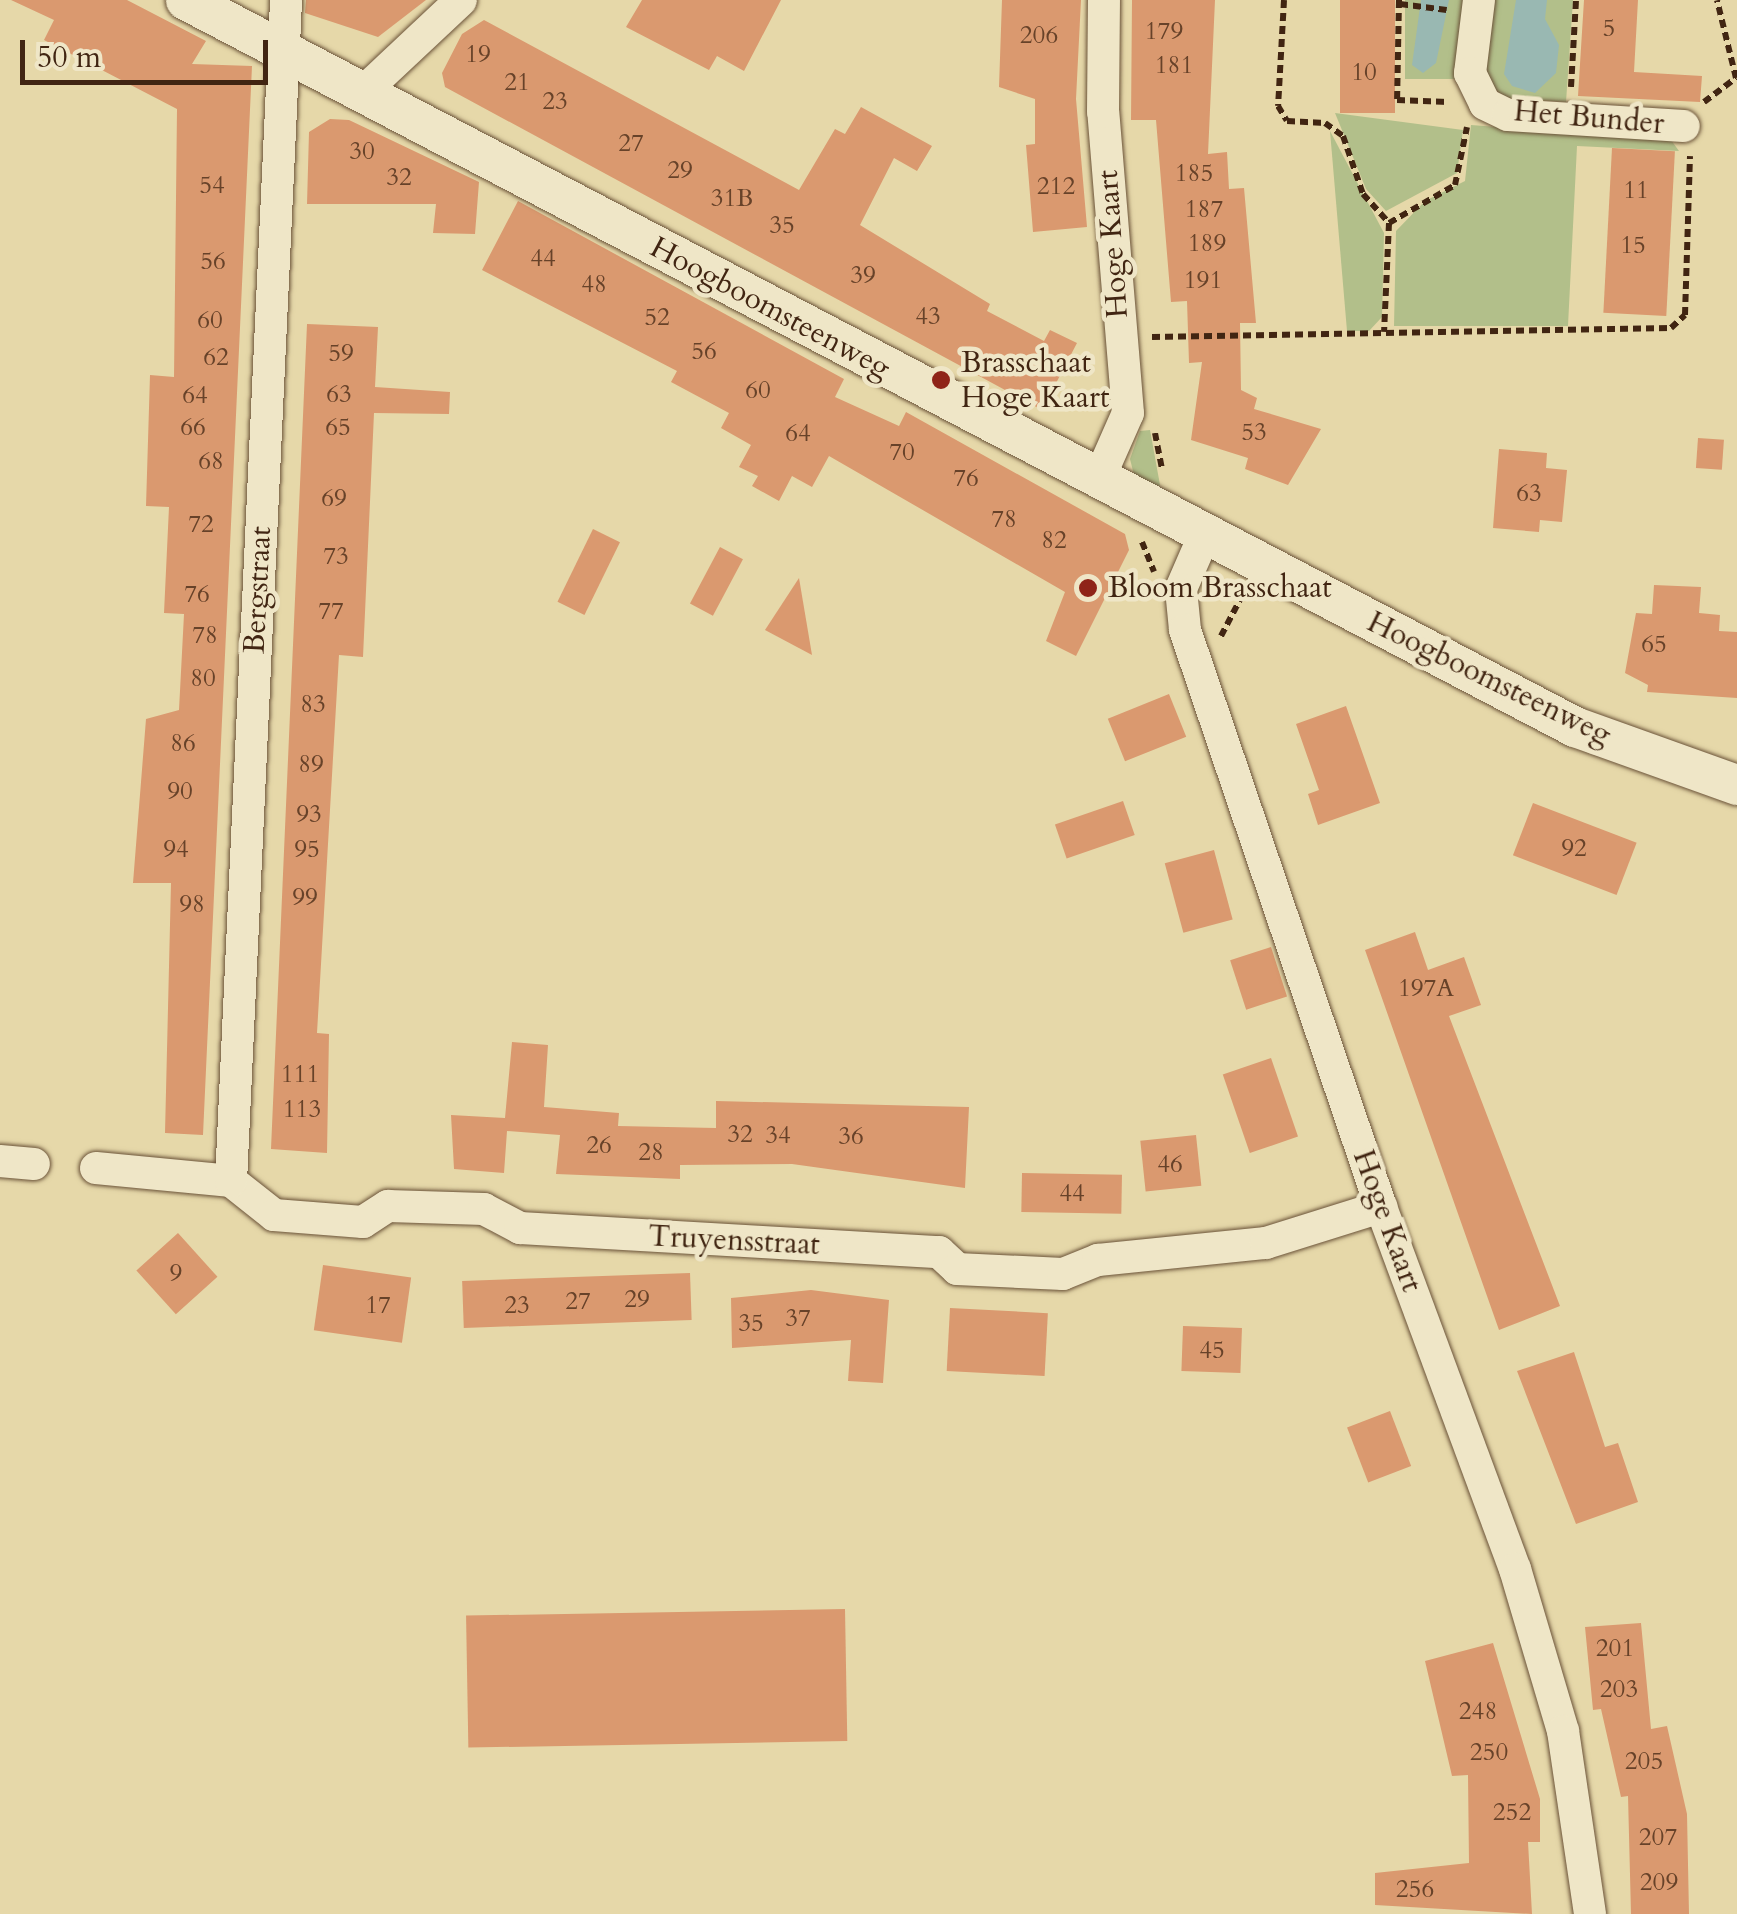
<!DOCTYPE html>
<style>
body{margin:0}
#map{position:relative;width:1737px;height:1914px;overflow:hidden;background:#e6d8a9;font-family:Cardo,serif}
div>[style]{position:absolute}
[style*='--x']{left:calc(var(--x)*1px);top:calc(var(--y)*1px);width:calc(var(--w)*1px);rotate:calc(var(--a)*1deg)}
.green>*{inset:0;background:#b2bf8a;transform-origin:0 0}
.water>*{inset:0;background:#99b8b2}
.building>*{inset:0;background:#da996f;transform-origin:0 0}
.path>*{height:6px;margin-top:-3px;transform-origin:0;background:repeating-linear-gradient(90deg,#412512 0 8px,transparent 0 13px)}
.roads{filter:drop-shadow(0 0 2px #6a5238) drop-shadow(0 0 2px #6a5238)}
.minor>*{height:32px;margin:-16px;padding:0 16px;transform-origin:16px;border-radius:16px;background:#efe6c7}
.tertiary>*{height:40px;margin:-20px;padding:0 20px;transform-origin:20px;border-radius:20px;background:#efe6c7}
.dots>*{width:28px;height:28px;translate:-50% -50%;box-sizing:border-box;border:5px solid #efe6c7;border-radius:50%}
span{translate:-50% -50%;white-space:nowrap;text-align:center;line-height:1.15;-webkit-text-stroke:9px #efe6c7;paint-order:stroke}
.number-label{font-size:25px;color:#674229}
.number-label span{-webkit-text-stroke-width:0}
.street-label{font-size:30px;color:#412512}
.poi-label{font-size:30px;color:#412512}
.left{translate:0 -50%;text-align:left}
.scale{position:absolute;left:20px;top:40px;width:248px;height:45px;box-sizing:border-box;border:5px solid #412512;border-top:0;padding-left:12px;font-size:30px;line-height:35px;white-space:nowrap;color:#412512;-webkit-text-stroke:8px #efe6c7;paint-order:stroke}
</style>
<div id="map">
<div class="green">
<div style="left:1405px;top:0;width:61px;height:79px"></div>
<div style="clip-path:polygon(1491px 0,1573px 0,1566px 102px,1504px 98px,1485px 78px)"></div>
<div style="clip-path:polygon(1335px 113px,1463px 130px,1457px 173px,1386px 211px,1366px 189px)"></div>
<div style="clip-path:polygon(1471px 125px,1671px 140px,1679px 151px,1577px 146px,1568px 326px,1394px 326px,1396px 231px,1425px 201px,1465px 181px)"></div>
<div style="clip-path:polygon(1330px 131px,1384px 233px,1382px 317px,1369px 331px,1347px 331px)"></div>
<div style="clip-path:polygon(1150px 430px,1160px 485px,1155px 491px,1134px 475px,1130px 459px,1140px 431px)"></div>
</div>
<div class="water">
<div style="clip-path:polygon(1421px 0,1449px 0,1436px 63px,1423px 73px,1412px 65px)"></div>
<div style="clip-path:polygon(1516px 0,1547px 0,1545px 19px,1559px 45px,1556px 73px,1535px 93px,1512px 86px,1504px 74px)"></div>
</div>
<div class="building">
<div style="clip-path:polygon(11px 0,127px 0,206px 41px,192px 64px,252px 66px,203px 1135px,165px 1133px,171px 883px,133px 883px,146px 719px,179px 710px,184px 614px,164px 613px,169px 507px,146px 506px,150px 375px,174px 377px,177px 109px,44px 40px,54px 20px)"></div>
<div style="clip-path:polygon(306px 0,426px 0,378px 37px,305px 13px)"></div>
<div style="clip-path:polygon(642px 0,781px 0,744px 71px,717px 56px,709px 70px,626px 27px)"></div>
<div style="clip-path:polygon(1002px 0,1081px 0,1076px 99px,1087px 227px,1033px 232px,1026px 145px,1035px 144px,1035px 99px,999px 87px)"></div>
<div style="clip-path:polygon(1132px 0,1215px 0,1208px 154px,1227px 152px,1229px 189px,1244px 188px,1256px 323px,1240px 323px,1241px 390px,1257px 398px,1254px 409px,1321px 429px,1288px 485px,1245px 469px,1248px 458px,1191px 440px,1202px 362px,1189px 363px,1187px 301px,1171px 302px,1156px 120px,1131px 120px)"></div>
<div style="left:1340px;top:0;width:55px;height:113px"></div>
<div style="clip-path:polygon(1584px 0,1638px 0,1634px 72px,1702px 76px,1700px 102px,1578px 96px)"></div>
<div style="clip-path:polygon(484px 20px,799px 190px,835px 129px,845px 134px,861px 107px,932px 146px,917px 171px,894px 158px,860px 225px,990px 304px,987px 311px,1044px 341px,1050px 330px,1077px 343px,1042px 410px,445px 87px,442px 73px,462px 34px)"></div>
<div style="clip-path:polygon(330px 119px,349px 120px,479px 182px,475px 234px,433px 233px,436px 204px,307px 204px,309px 132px)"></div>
<div style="left:1612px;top:148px;width:63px;height:165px;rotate:3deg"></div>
<div style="clip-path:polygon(518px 201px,844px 379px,835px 397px,899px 426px,906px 412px,1125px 534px,1129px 550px,1076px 656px,1046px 641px,1065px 592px,829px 456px,812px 487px,792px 476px,779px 501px,752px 486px,758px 476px,739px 467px,751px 445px,721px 428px,729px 413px,671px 382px,677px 371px,482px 270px)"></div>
<div style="clip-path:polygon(307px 324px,378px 327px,375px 387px,450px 392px,449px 414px,374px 413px,363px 657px,339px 655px,317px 1033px,329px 1034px,327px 1153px,271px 1149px)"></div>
<div style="left:1698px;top:438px;width:26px;height:30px;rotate:4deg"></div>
<div style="clip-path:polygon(1499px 449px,1547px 453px,1546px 468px,1567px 470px,1562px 522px,1540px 520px,1539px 532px,1493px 528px)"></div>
<div style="left:593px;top:529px;width:30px;height:81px;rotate:26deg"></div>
<div style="left:720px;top:547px;width:26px;height:64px;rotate:28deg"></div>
<div style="clip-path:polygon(799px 578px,812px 655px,765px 630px)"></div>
<div style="clip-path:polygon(1654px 585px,1701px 587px,1699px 613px,1720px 615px,1719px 631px,1737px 632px,1737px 698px,1647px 692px,1648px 685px,1625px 673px,1636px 613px,1652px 614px)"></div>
<div style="left:1169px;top:694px;width:46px;height:66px;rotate:68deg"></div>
<div style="clip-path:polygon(1346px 706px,1380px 803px,1318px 825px,1308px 794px,1319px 790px,1296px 724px)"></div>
<div style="left:1123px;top:801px;width:36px;height:72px;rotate:71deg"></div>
<div style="left:1533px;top:803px;width:111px;height:56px;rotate:21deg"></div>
<div style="left:1214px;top:850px;width:72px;height:51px;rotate:75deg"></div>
<div style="clip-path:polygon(1415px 932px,1428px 970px,1464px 957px,1481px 1005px,1449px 1016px,1560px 1306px,1499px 1330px,1365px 950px)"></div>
<div style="left:1271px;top:947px;width:52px;height:43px;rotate:72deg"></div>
<div style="clip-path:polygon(512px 1042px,548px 1045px,544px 1107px,619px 1113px,618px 1126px,716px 1128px,716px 1101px,969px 1107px,965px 1188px,792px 1164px,680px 1165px,680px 1179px,556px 1174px,560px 1135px,507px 1131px,504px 1173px,454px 1169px,451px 1115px,505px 1118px)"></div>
<div style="left:1271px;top:1058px;width:83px;height:51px;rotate:71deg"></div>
<div style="left:1196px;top:1135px;width:51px;height:56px;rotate:84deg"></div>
<div style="left:1022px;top:1173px;width:100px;height:39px;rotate:1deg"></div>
<div style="left:178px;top:1233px;width:59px;height:56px;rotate:48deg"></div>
<div style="left:323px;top:1265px;width:89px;height:66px;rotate:8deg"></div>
<div style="left:690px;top:1273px;width:47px;height:228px;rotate:88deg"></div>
<div style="clip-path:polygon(811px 1290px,889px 1300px,883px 1383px,848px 1381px,851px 1340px,732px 1348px,731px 1298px)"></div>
<div style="left:950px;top:1308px;width:98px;height:63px;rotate:3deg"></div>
<div style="left:1183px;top:1326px;width:59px;height:45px;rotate:2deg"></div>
<div style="clip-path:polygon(1574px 1352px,1605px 1447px,1618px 1443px,1638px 1502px,1576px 1524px,1517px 1371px)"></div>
<div style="left:1390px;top:1411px;width:59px;height:46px;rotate:69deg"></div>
<div style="left:845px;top:1609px;width:132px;height:379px;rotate:89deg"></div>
<div style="clip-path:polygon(1641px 1623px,1651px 1729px,1667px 1726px,1687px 1814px,1689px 1914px,1631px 1914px,1628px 1796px,1621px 1797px,1601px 1709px,1593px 1710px,1585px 1627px)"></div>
<div style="clip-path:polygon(1493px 1643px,1540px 1799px,1540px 1842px,1528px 1842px,1532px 1914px,1375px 1905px,1375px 1873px,1469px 1863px,1468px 1775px,1452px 1776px,1425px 1661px)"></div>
</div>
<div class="path">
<div style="--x:1284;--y:0;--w:106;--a:93.2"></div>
<div style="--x:1278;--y:106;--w:17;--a:59"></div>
<div style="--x:1287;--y:121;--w:38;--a:3"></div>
<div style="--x:1325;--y:123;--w:22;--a:36"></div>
<div style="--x:1343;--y:136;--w:61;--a:71"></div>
<div style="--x:1363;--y:194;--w:39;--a:48"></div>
<div style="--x:1389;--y:223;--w:109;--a:92.6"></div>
<div style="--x:1399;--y:0;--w:100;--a:91.1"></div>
<div style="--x:1397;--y:100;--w:51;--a:2.2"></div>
<div style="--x:1400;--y:4;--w:47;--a:7.3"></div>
<div style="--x:1571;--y:87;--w:87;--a:-86.7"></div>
<div style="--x:1704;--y:102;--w:40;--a:-37"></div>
<div style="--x:1736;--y:78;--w:80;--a:-103.7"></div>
<div style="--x:1389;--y:223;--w:76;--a:-29.9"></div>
<div style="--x:1455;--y:185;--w:59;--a:-78.3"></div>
<div style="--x:1152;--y:337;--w:519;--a:-0.99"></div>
<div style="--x:1671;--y:328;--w:19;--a:-43"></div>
<div style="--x:1685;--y:315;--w:159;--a:-88.2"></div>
<div style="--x:1155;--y:433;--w:38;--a:79"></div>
<div style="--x:1142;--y:542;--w:32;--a:68"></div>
<div style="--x:1221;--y:636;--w:47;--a:-62.4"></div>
</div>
<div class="roads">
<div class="minor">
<div style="--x:1479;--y:0;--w:74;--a:97"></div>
<div style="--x:1470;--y:73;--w:34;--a:64"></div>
<div style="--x:1485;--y:104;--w:25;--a:26"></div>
<div style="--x:1508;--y:115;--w:176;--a:3.6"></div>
<div style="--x:361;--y:94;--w:137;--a:-43.2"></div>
<div style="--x:1098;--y:481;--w:74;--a:-66.2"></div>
<div style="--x:1128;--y:413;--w:302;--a:-94.7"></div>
<div style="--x:1103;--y:112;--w:112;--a:-89.5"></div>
<div style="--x:1204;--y:536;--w:58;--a:113.5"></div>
<div style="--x:1181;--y:589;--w:41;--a:84.4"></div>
<div style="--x:1185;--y:630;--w:609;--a:71.24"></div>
<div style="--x:1381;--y:1207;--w:386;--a:69.7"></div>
<div style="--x:1515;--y:1569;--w:169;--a:73.5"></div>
<div style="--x:1563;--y:1731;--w:185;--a:81.6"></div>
<div style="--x:0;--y:1161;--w:34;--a:5"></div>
<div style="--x:96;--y:1168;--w:136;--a:5.5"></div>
<div style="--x:231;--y:1181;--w:55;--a:38.3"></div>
<div style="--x:274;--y:1215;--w:89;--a:4.5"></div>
<div style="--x:363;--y:1222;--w:30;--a:-33"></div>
<div style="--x:388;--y:1206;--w:96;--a:1.8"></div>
<div style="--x:484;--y:1209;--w:41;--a:27.8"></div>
<div style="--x:520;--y:1228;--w:420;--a:3.3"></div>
<div style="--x:939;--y:1252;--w:25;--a:43"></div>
<div style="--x:957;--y:1269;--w:106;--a:2.7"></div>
<div style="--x:1063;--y:1274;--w:38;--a:-22"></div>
<div style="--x:1098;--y:1260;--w:169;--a:-5.8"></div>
<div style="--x:1266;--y:1243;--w:121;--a:-17.4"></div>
<div style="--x:231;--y:1181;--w:1182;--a:-87.33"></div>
</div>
<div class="tertiary">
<div style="--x:186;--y:0;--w:1568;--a:27.63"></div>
<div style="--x:1575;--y:727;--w:172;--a:19.7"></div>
</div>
</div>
<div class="dots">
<div style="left:941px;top:380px;background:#8f2418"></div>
<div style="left:1088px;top:588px;background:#8f2418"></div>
</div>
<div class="number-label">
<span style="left:1609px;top:28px">5</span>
<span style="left:1164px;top:31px">179</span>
<span style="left:1039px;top:35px">206</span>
<span style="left:478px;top:54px">19</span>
<span style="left:1174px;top:65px">181</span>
<span style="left:1364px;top:72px">10</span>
<span style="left:517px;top:82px">21</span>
<span style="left:555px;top:101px">23</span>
<span style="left:631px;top:143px">27</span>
<span style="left:362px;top:151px">30</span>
<span style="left:680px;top:170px">29</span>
<span style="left:1194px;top:173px">185</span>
<span style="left:399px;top:177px">32</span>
<span style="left:212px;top:185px">54</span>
<span style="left:1056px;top:186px">212</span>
<span style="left:1636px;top:190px">11</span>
<span style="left:732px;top:198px">31B</span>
<span style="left:1204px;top:209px">187</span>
<span style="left:782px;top:225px">35</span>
<span style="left:1207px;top:243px">189</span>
<span style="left:1633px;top:245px">15</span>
<span style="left:543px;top:258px">44</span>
<span style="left:213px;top:261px">56</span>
<span style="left:863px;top:275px">39</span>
<span style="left:1203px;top:280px">191</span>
<span style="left:594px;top:284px">48</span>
<span style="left:928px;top:316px">43</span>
<span style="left:657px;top:317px">52</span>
<span style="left:210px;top:320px">60</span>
<span style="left:704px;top:351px">56</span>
<span style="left:341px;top:353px">59</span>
<span style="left:216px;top:357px">62</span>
<span style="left:758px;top:390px">60</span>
<span style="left:339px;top:394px">63</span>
<span style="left:195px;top:395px">64</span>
<span style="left:193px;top:427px">66</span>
<span style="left:338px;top:427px">65</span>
<span style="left:1254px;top:432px">53</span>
<span style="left:798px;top:433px">64</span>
<span style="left:902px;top:452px">70</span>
<span style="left:211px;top:461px">68</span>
<span style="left:966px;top:478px">76</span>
<span style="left:1529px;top:493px">63</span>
<span style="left:334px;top:498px">69</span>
<span style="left:1004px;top:519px">78</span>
<span style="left:201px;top:524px">72</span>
<span style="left:1054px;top:540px">82</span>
<span style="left:336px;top:556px">73</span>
<span style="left:197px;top:594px">76</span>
<span style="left:331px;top:611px">77</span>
<span style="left:205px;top:635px">78</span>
<span style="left:1654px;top:644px">65</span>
<span style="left:203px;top:678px">80</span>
<span style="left:313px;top:704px">83</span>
<span style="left:183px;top:743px">86</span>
<span style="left:311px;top:764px">89</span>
<span style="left:180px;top:791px">90</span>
<span style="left:309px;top:814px">93</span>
<span style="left:1574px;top:848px">92</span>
<span style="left:176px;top:849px">94</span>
<span style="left:307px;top:849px">95</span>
<span style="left:305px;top:897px">99</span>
<span style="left:192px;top:904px">98</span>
<span style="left:1426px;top:988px">197A</span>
<span style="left:300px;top:1074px">111</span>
<span style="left:302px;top:1109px">113</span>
<span style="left:740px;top:1134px">32</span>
<span style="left:778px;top:1135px">34</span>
<span style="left:851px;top:1136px">36</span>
<span style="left:599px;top:1145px">26</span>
<span style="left:651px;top:1152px">28</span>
<span style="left:1170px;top:1164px">46</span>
<span style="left:1072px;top:1193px">44</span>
<span style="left:176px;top:1273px">9</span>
<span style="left:637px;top:1299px">29</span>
<span style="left:578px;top:1301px">27</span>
<span style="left:378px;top:1305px">17</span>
<span style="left:517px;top:1305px">23</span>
<span style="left:798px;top:1318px">37</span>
<span style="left:751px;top:1323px">35</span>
<span style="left:1212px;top:1350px">45</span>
<span style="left:1615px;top:1648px">201</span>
<span style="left:1619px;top:1689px">203</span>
<span style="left:1478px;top:1711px">248</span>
<span style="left:1489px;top:1752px">250</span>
<span style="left:1644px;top:1761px">205</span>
<span style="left:1512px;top:1812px">252</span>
<span style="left:1658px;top:1837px">207</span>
<span style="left:1659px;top:1882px">209</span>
<span style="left:1415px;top:1889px">256</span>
</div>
<div class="street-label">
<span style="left:1589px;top:118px;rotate:5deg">Het Bunder</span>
<span style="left:1113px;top:244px;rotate:-94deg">Hoge Kaart</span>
<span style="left:770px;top:308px;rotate:28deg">Hoogboomsteenweg</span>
<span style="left:258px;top:590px;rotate:-87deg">Bergstraat</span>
<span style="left:1489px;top:679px;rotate:26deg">Hoogboomsteenweg</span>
<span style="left:1387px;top:1221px;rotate:70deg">Hoge Kaart</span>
<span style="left:734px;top:1241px;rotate:3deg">Truyensstraat</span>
</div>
<div class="poi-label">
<span class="left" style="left:961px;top:380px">Brasschaat<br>Hoge Kaart</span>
<span class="left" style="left:1108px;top:588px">Bloom Brasschaat</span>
</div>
<div class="scale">50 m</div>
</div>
